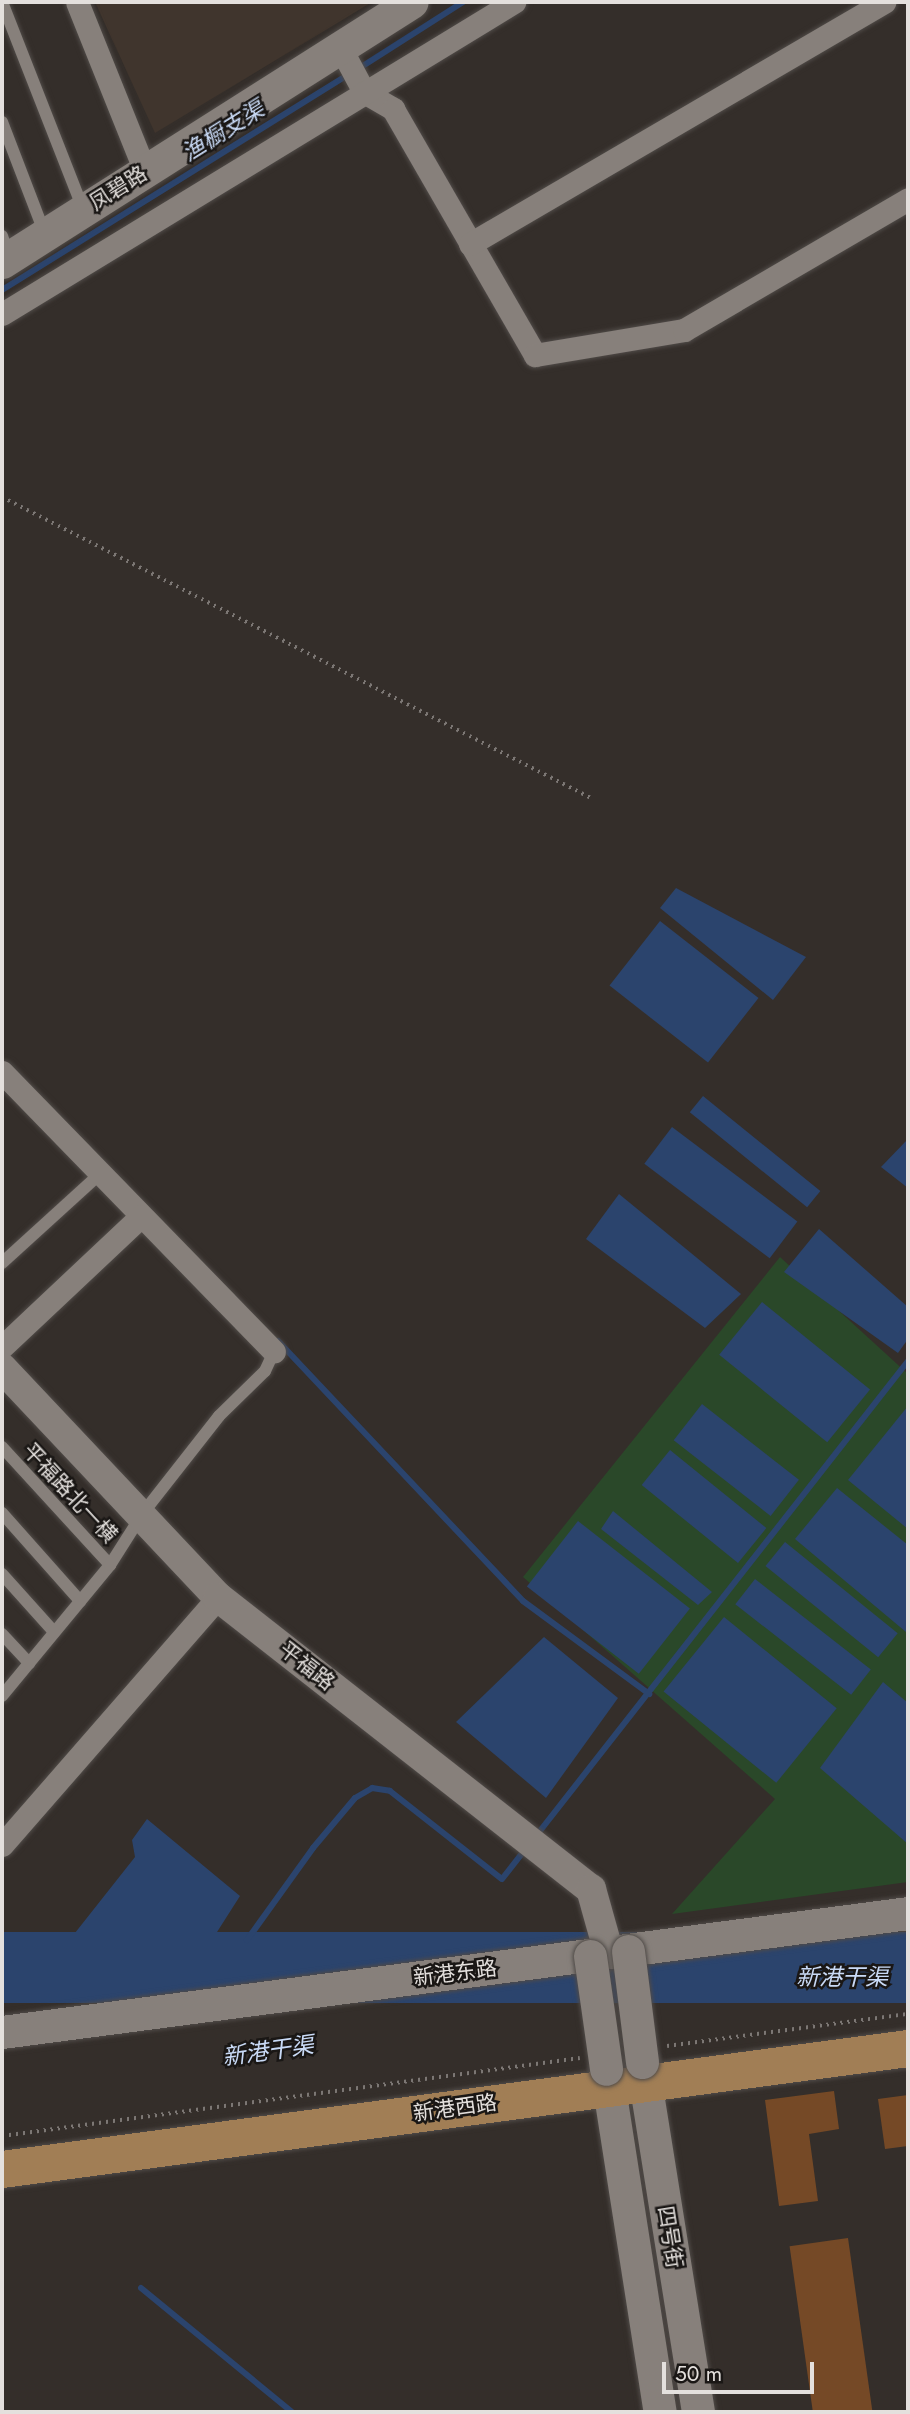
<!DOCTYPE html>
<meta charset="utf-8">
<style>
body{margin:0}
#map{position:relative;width:910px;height:2414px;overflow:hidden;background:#342e2a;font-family:Jost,"Noto Sans SC",sans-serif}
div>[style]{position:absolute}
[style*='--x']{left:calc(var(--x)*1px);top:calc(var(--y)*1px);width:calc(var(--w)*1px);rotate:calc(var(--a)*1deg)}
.built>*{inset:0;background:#40352d}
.green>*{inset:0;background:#2a4829}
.water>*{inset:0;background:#2b446d;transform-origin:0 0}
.stream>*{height:6px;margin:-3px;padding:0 3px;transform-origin:3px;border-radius:3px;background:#2b446d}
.building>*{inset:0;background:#754926;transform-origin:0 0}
.path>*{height:3.5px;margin-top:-1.75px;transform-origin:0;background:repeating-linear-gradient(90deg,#7c7774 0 2px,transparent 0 7px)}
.roads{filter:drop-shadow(0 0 2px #504b48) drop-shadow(0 0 2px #504b48)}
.service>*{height:12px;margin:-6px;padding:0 6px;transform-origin:6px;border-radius:6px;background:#87807b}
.minor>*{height:23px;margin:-11.5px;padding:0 11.5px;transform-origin:11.5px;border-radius:11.5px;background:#87807b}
.tertiary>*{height:30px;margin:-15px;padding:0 15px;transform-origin:15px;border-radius:15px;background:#87807b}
.secondary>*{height:33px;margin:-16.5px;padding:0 16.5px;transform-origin:16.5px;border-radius:16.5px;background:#87807b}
.primary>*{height:37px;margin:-18.5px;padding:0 18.5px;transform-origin:18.5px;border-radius:18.5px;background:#a17e55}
.bridges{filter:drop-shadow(0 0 2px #504b48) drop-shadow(0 0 2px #504b48)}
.secondary-bridge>*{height:33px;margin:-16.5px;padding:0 16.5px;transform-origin:16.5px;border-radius:16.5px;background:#87807b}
span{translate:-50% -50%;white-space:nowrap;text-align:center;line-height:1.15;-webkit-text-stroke:5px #1a1715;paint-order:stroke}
.street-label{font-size:21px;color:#e4e0dd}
.water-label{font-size:23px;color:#c9daf6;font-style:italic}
.frame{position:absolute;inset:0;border:4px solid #e4e0dd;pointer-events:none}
.scale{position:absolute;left:662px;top:2362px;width:152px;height:32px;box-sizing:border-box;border:4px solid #e4e0dd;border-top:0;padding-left:9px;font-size:21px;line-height:24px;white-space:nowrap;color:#e4e0dd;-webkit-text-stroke:5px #1a1715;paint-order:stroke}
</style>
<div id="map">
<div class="built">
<div style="clip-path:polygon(95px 2px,372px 2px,155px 133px)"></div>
</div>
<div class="green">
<div style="clip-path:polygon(780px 1257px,908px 1374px,908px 1882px,672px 1914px,775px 1799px,523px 1577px)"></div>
</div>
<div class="water">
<div style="clip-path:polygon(676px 888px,806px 957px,773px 1000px,660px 908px)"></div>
<div style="left:660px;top:921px;width:125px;height:82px;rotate:38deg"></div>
<div style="left:703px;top:1096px;width:151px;height:21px;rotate:39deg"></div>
<div style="left:672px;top:1127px;width:157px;height:46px;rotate:37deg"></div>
<div style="clip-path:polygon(908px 1139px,908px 1188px,881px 1167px)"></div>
<div style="clip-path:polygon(619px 1194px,741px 1294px,705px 1328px,586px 1239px)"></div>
<div style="clip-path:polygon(819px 1229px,908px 1307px,908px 1339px,898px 1353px,784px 1272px)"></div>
<div style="left:762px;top:1302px;width:139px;height:68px;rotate:39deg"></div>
<div style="left:702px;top:1404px;width:123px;height:46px;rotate:38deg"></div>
<div style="clip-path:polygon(908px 1406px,908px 1529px,848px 1480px)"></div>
<div style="left:670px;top:1450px;width:124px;height:45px;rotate:39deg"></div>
<div style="clip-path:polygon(837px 1488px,908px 1545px,906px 1632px,795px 1539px)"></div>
<div style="clip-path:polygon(613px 1511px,712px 1592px,698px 1605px,601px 1529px)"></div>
<div style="left:578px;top:1521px;width:142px;height:83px;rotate:38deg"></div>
<div style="left:785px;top:1542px;width:145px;height:31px;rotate:39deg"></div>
<div style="left:755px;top:1579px;width:147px;height:32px;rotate:38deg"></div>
<div style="left:724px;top:1617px;width:145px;height:96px;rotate:39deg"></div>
<div style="clip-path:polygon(544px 1637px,618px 1698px,546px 1798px,456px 1722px)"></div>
<div style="clip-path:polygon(883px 1682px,908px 1703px,908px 1844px,820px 1768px)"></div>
<div style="clip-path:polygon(147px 1819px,240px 1896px,203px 1954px,74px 1973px,56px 1957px,135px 1857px,132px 1840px)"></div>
<div style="left:908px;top:1932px;width:71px;height:915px;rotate:90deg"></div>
</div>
<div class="stream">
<div style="--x:358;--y:69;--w:125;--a:-32.5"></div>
<div style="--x:2;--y:290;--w:407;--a:-31.9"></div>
<div style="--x:278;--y:1341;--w:357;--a:46.7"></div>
<div style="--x:523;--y:1601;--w:157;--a:36.4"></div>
<div style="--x:536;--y:1836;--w:603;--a:-51.93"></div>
<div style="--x:247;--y:1940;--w:113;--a:-54.3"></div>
<div style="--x:313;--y:1848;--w:65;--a:-50"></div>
<div style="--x:355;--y:1798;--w:20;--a:-30"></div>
<div style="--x:372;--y:1788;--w:18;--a:9"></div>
<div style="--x:390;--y:1791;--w:142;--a:38.2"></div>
<div style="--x:502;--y:1879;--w:37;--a:-52"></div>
<div style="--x:141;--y:2288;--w:195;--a:39.4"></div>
</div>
<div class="building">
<div style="clip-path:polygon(834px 2091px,839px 2129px,809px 2134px,818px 2201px,779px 2206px,765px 2100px)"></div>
<div style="clip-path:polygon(908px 2095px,908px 2146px,885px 2149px,878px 2099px)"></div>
<div style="left:848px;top:2238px;width:176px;height:59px;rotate:82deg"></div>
</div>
<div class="path">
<div style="--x:2;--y:497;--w:661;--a:27.07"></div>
<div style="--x:667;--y:2046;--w:243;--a:-7.6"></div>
<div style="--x:2;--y:2136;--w:583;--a:-7.69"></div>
</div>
<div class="roads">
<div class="service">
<div style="--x:2;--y:2;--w:222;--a:68.6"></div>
<div style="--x:2;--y:122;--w:120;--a:69"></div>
<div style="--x:2;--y:236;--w:21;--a:71"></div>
<div style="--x:2;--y:1263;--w:134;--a:-42.3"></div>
<div style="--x:2;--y:1447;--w:160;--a:47.5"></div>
<div style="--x:2;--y:1513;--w:118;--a:48.4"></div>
<div style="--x:2;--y:1574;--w:78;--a:48.1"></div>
<div style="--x:2;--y:1634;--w:40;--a:47"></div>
<div style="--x:2;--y:1696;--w:170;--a:-50.5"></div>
<div style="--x:110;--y:1565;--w:62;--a:-57.6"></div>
<div style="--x:143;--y:1513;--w:123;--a:-51.9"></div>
<div style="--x:219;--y:1416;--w:64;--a:-44.4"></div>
<div style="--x:265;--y:1371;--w:21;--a:-65"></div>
</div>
<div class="minor">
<div style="--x:77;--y:2;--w:182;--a:68.1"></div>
<div style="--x:340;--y:47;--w:51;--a:61.9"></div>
<div style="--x:364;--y:92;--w:34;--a:30"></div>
<div style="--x:393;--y:109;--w:284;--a:60"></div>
<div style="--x:535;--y:355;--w:151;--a:-9.5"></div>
<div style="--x:684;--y:330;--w:259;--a:-30.3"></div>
<div style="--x:470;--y:244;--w:480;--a:-30.3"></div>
<div style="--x:2;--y:314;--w:600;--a:-31.36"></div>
<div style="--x:2;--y:1072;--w:390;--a:45.8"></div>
<div style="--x:2;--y:1347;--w:191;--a:-43.3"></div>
<div style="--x:2;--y:1845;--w:329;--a:-48.9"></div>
</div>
<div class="tertiary">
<div style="--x:2;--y:1368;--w:315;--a:46.7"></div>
<div style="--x:218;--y:1597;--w:474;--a:38.1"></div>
<div style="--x:591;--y:1889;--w:66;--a:74.3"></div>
</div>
<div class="secondary">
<div style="--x:2;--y:262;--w:485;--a:-32.4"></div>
<div style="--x:2;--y:2032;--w:914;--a:-7.48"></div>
<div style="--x:642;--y:2062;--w:354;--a:80.9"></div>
<div style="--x:606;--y:2069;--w:347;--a:81.1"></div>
</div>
<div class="primary">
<div style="--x:2;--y:2169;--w:914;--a:-7.61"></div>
</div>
</div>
<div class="bridges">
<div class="secondary-bridge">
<div style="--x:628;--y:1951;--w:112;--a:82.8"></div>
<div style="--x:590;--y:1956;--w:114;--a:81.9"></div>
</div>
</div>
<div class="street-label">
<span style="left:118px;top:188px;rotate:-32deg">凤碧路</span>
<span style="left:70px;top:1493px;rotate:47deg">平福路北一横</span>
<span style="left:307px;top:1666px;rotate:38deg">平福路</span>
<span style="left:455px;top:1973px;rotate:-7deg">新港东路</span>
<span style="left:455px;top:2108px;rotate:-8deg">新港西路</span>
<span style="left:670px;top:2237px;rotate:81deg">四号街</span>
</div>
<div class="water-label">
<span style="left:223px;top:131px;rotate:-32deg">渔橱支渠</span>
<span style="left:842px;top:1977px">新港干渠</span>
<span style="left:268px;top:2051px;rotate:-8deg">新港干渠</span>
</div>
<div class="frame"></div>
<div class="scale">50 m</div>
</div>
